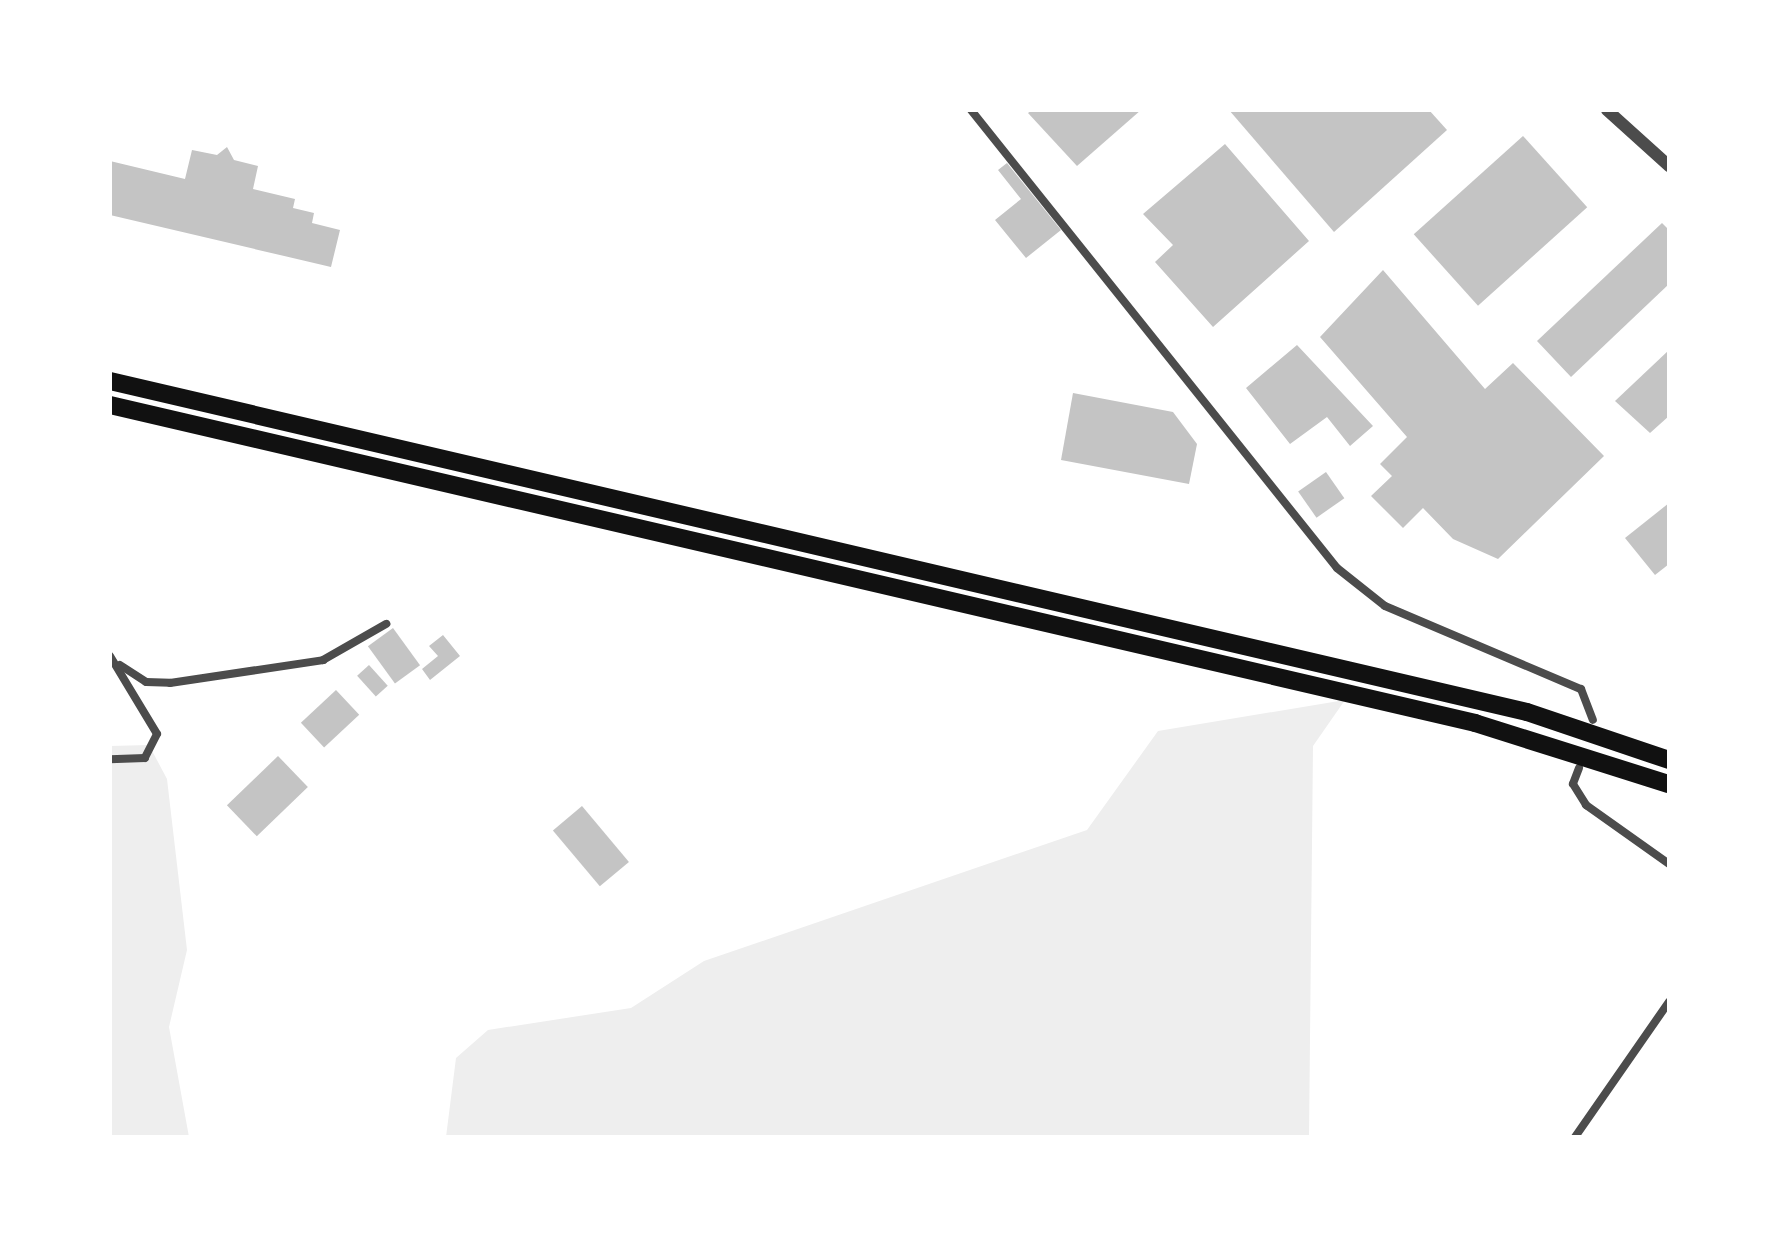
<!DOCTYPE html>
<style>
body{margin:0}
#map{position:relative;width:1779px;height:1247px;overflow:hidden;background:#fff;font-family:Quicksand,sans-serif}
div>[style]{position:absolute}
[style*='--x']{left:calc(var(--x)*1px);top:calc(var(--y)*1px);width:calc(var(--w)*1px);rotate:calc(var(--a)*1deg)}
.green>*{inset:0;background:#eee}
.building>*{inset:0;background:#c4c4c4;transform-origin:0 0}
.minor>*{height:8px;margin:-4px;padding:0 4px;transform-origin:4px;border-radius:4px;background:#4c4c4c}
.tertiary>*{height:12px;margin:-6px;padding:0 6px;transform-origin:6px;border-radius:6px;background:#4c4c4c}
.motorway>*{height:18px;margin:-9px;padding:0 9px;transform-origin:9px;border-radius:9px;background:#111}
span{translate:-50% -50%;white-space:nowrap;text-align:center;line-height:1.15;-webkit-text-stroke:8px #fff;paint-order:stroke}
.frame{position:absolute;inset:0;border:112px solid #fff;pointer-events:none}
</style>
<div id="map">
<div class="green">
<div style="clip-path:polygon(1345px 700px,1313px 746px,1309px 1137px,446px 1137px,456px 1058px,488px 1030px,631px 1008px,704px 961px,1087px 830px,1158px 731px)"></div>
<div style="clip-path:polygon(149px 745px,167px 779px,187px 950px,169px 1027px,189px 1137px,110px 1137px,110px 746px)"></div>
</div>
<div class="building">
<div style="clip-path:polygon(1141px 110px,1077px 166px,1028px 113px,1032px 110px)"></div>
<div style="clip-path:polygon(1229px 110px,1429px 110px,1447px 130px,1334px 232px)"></div>
<div style="left:1523px;top:136px;width:96px;height:147px;rotate:48deg"></div>
<div style="clip-path:polygon(1225px 144px,1309px 241px,1213px 327px,1155px 262px,1173px 245px,1143px 214px)"></div>
<div style="clip-path:polygon(227px 147px,234px 160px,258px 166px,253px 189px,295px 199px,293px 208px,314px 213px,312px 223px,340px 230px,331px 267px,110px 215px,110px 161px,185px 179px,192px 150px,217px 155px)"></div>
<div style="clip-path:polygon(1007px 163px,1061px 230px,1026px 258px,995px 220px,1021px 199px,998px 170px)"></div>
<div style="clip-path:polygon(1662px 223px,1669px 230px,1669px 284px,1571px 377px,1537px 341px)"></div>
<div style="clip-path:polygon(1383px 270px,1485px 389px,1513px 363px,1604px 456px,1498px 559px,1453px 539px,1423px 508px,1403px 528px,1371px 496px,1392px 476px,1380px 464px,1407px 437px,1320px 337px)"></div>
<div style="clip-path:polygon(1297px 345px,1373px 426px,1350px 446px,1327px 417px,1290px 444px,1246px 388px)"></div>
<div style="clip-path:polygon(1669px 350px,1669px 416px,1650px 433px,1615px 401px)"></div>
<div style="clip-path:polygon(1073px 393px,1173px 412px,1197px 444px,1189px 484px,1061px 460px)"></div>
<div style="left:1326px;top:472px;width:32px;height:34px;rotate:55deg"></div>
<div style="clip-path:polygon(1669px 503px,1669px 564px,1655px 575px,1625px 538px)"></div>
<div style="left:393px;top:628px;width:46px;height:31px;rotate:54deg"></div>
<div style="clip-path:polygon(443px 635px,460px 656px,430px 680px,422px 669px,438px 656px,429px 646px)"></div>
<div style="left:369px;top:665px;width:28px;height:16px;rotate:48deg"></div>
<div style="left:336px;top:690px;width:34px;height:48px;rotate:47deg"></div>
<div style="left:278px;top:756px;width:43px;height:71px;rotate:46deg"></div>
<div style="left:582px;top:806px;width:73px;height:38px;rotate:50deg"></div>
</div>
<div class="minor">
<div style="--x:971;--y:110;--w:586;--a:51.37"></div>
<div style="--x:1337;--y:568;--w:61;--a:38.4"></div>
<div style="--x:1385;--y:606;--w:213;--a:23"></div>
<div style="--x:1581;--y:689;--w:33;--a:69"></div>
<div style="--x:110;--y:656;--w:91;--a:58.9"></div>
<div style="--x:157;--y:734;--w:27;--a:117"></div>
<div style="--x:145;--y:758;--w:35;--a:178"></div>
<div style="--x:120;--y:665;--w:31;--a:33"></div>
<div style="--x:146;--y:682;--w:24;--a:2"></div>
<div style="--x:170;--y:683;--w:155;--a:-8.5"></div>
<div style="--x:323;--y:660;--w:73;--a:-29.7"></div>
<div style="--x:1579;--y:768;--w:17;--a:111"></div>
<div style="--x:1573;--y:784;--w:25;--a:58"></div>
<div style="--x:1586;--y:805;--w:102;--a:35.4"></div>
<div style="--x:1575;--y:1137;--w:165;--a:-55.2"></div>
</div>
<div class="tertiary">
<div style="--x:1607;--y:110;--w:84;--a:42.1"></div>
</div>
<div class="motorway">
<div style="--x:110;--y:381;--w:1455;--a:13.15"></div>
<div style="--x:1527;--y:712;--w:150;--a:18.7"></div>
<div style="--x:110;--y:405;--w:1402;--a:13.11"></div>
<div style="--x:1475;--y:723;--w:203;--a:17.5"></div>
</div>
<div class="frame"></div>
</div>
